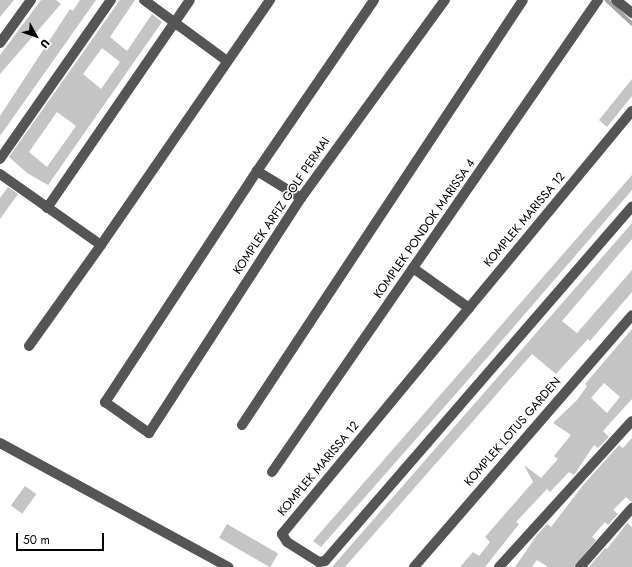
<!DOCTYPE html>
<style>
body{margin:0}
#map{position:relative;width:632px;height:567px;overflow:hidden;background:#fff;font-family:Jost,sans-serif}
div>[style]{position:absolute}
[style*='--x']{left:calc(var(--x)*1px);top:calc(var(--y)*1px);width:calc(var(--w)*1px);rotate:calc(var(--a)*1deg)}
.stream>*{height:3.5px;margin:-1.75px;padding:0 1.75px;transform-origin:1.75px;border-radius:1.75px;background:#a3a3a3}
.building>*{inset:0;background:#c4c4c4;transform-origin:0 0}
.minor>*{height:10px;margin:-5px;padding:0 5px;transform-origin:5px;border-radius:5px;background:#555}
span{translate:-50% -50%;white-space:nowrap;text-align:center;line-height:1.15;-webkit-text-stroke:3px #fff;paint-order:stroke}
.street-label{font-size:12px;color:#000}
.north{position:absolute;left:16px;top:16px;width:40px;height:40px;-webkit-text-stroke:3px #fff;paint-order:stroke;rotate:130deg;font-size:11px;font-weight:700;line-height:16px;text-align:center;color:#000}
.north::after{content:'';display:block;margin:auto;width:14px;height:18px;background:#000;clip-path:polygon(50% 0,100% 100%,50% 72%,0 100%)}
.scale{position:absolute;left:16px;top:533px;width:88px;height:18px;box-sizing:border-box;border:2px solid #000;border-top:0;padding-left:5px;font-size:12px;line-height:14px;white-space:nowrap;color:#000;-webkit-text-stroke:3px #fff;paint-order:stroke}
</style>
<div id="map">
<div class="stream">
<div style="--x:607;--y:0;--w:34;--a:43"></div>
</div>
<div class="building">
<div style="clip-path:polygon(0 0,14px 0,0 17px)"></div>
<div style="clip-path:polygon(41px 0,56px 0,61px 4px,0 74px,0 55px)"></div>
<div style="clip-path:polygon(80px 0,96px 0,0 136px,0 116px,70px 9px,73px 11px)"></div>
<div style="clip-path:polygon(evenodd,120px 0,135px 0,110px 37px,127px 51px,152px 14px,162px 22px,48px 185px,27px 173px,9px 157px,120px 0,102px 48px,120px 62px,101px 89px,83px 74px,102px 48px,120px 0,57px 112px,76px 126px,47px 167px,29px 152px,57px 112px)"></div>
<div style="clip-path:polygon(632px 79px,632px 96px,607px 127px,599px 120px)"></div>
<div style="clip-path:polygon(632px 175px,632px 190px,461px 388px,321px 547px,313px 541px)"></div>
<div style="clip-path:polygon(8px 187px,18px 194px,0 219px,0 198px)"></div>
<div style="clip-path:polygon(632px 223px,632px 239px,562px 321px,577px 333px,632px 270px,632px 292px,590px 341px,588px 339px,556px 374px,532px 354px,345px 567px,332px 567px)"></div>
<div style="clip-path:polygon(evenodd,632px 329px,632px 399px,603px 431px,609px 437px,598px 448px,594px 445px,574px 475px,569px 472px,550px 492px,547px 489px,516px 522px,519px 524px,485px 567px,460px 567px,473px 552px,479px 556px,490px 542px,485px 537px,533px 482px,524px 465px,541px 478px,558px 459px,554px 456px,571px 435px,553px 423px,577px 400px,587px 386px,585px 384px,632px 329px,604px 383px,620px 397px,607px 413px,591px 398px,604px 383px)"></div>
<div style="clip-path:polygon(632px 438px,632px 502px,626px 497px,613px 510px,618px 514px,608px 525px,605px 522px,592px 537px,596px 540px,574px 567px,548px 567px,537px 560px,532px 567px,515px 567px,537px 535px,547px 524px,551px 527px,584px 484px,619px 445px,623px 448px)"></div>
<div style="left:25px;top:486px;width:14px;height:24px;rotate:36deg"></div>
<div style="clip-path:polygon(627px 523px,632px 527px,632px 567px,589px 567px,605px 548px,607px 549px)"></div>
<div style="left:227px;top:524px;width:59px;height:16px;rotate:30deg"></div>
</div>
<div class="minor">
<div style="--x:144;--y:0;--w:103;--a:36.3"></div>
<div style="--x:616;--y:0;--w:21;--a:39"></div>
<div style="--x:0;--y:43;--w:53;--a:-54.2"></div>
<div style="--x:632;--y:111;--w:549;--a:129.61"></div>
<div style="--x:282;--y:534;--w:9;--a:58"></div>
<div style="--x:287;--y:542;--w:38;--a:32"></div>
<div style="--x:319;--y:562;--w:6;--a:-9"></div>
<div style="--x:325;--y:561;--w:469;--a:-49.1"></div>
<div style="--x:0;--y:159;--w:194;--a:-55.1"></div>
<div style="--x:257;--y:171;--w:277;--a:123.3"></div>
<div style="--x:105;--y:402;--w:54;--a:35.2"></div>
<div style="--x:149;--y:433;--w:280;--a:-57.1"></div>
<div style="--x:301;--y:198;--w:245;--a:-54"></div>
<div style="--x:0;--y:174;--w:123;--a:35.1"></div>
<div style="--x:101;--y:245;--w:298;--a:-55.4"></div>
<div style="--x:301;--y:198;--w:52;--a:-148.5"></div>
<div style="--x:257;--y:171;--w:207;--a:-55.6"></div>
<div style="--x:47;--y:208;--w:252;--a:-55.5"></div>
<div style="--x:413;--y:268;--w:69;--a:35.5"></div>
<div style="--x:29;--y:346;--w:124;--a:-54.5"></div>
<div style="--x:242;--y:425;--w:509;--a:-56.53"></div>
<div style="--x:0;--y:443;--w:260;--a:28.5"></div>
<div style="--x:272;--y:472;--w:574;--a:-55.37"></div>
<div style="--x:414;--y:567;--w:333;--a:-49.1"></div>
<div style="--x:499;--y:567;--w:197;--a:-47.7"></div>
<div style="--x:580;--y:567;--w:79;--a:-48.6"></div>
</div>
<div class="street-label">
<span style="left:282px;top:206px;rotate:-56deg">KOMPLEK ARFIZ GOLF PERMAI</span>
<span style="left:525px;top:220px;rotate:-50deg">KOMPLEK MARISSA 12</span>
<span style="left:425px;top:229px;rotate:-55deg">KOMPLEK PONDOK MARISSA 4</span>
<span style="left:513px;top:432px;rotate:-49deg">KOMPLEK LOTUS GARDEN</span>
<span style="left:319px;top:469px;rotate:-50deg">KOMPLEK MARISSA 12</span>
</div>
<div class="north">U</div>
<div class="scale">50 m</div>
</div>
